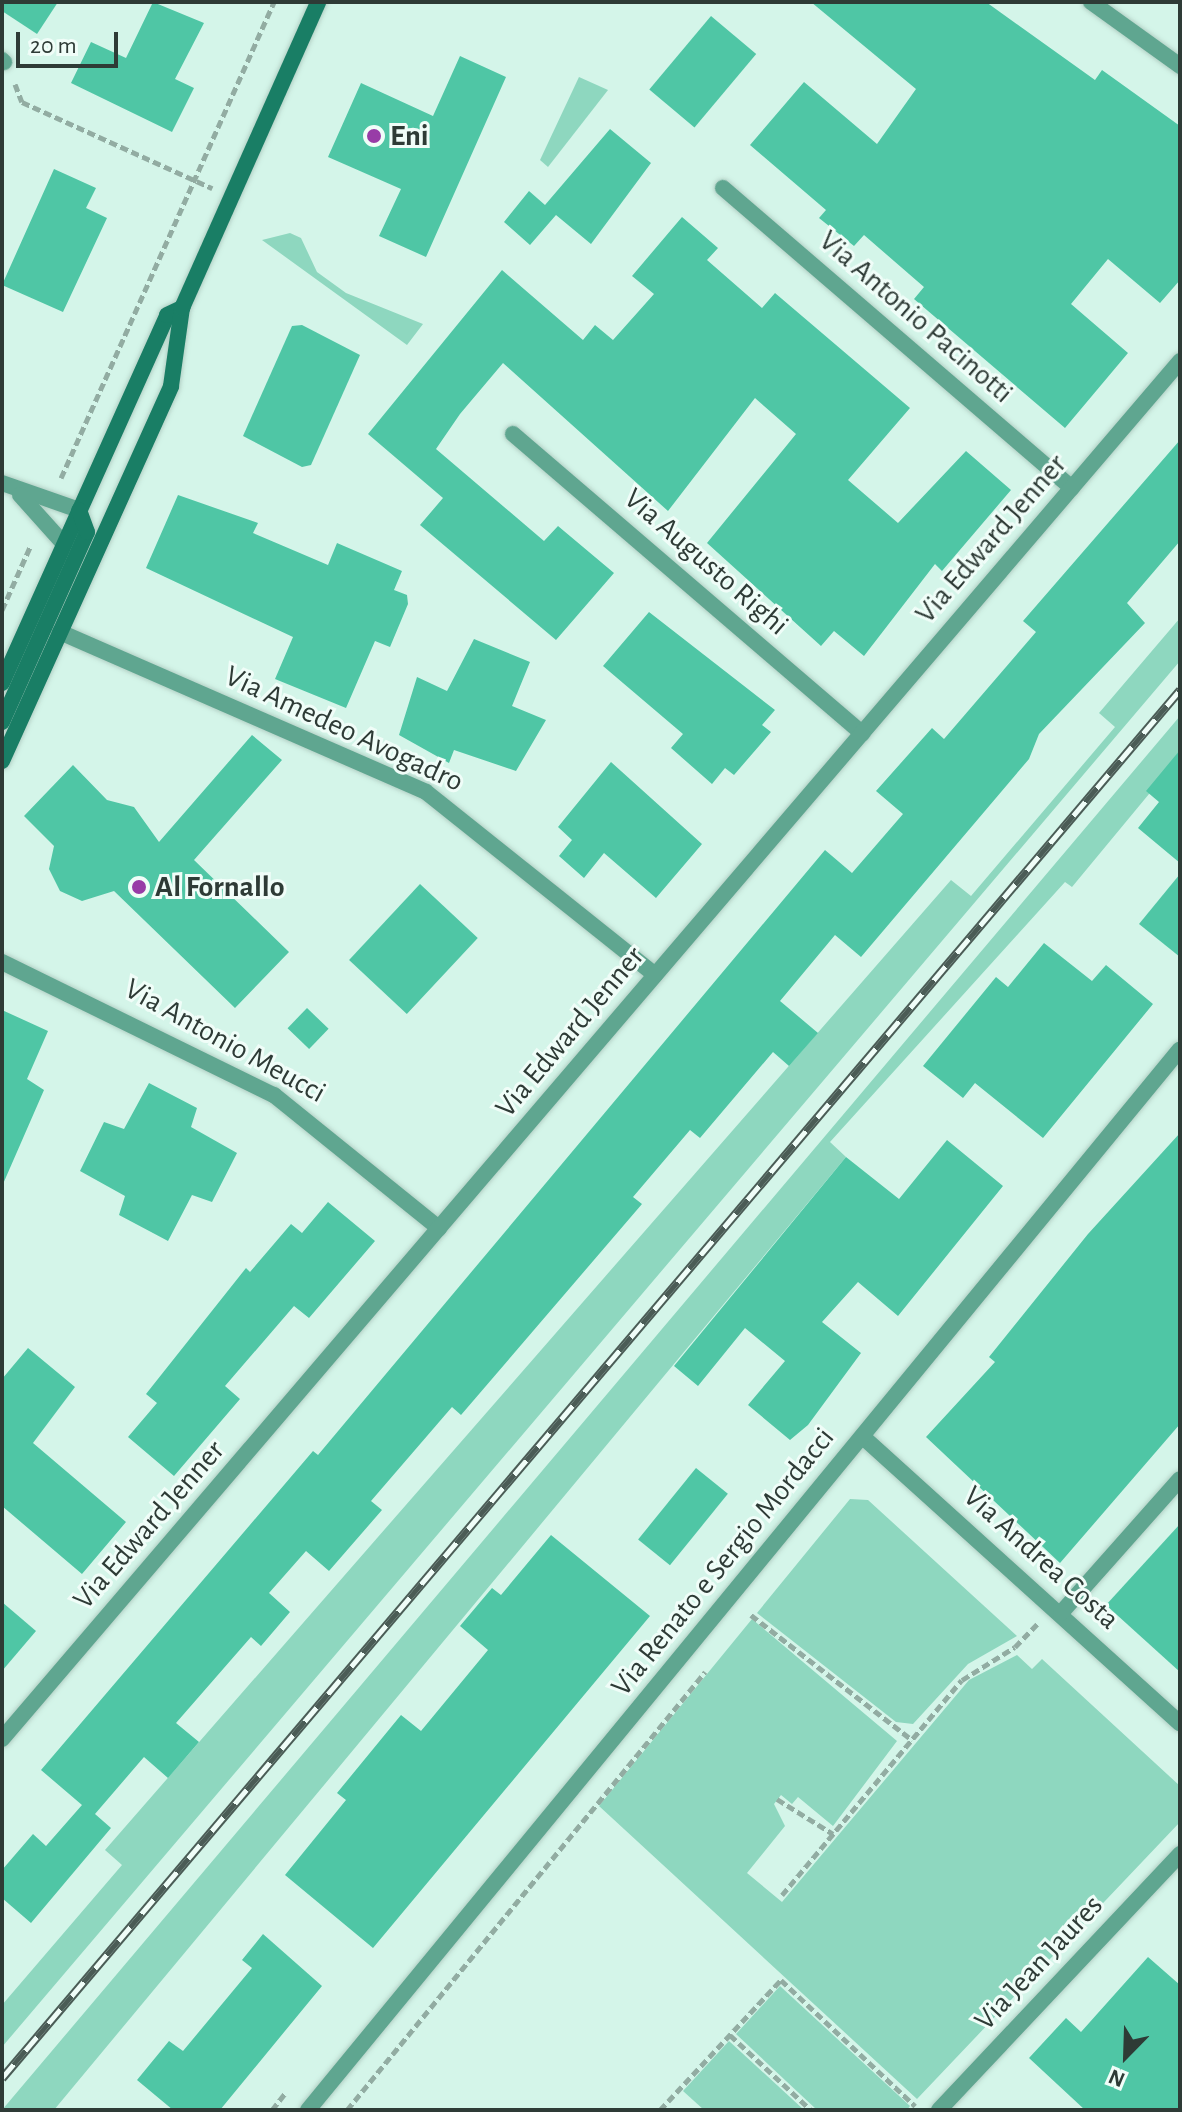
<!DOCTYPE html>
<style>
body{margin:0}
#map{position:relative;width:1182px;height:2112px;overflow:hidden;background:#d4f5e9;font-family:"Alegreya Sans",sans-serif}
div>[style]{position:absolute}
[style*='--x']{left:calc(var(--x)*1px);top:calc(var(--y)*1px);width:calc(var(--w)*1px);rotate:calc(var(--a)*1deg)}
.green>*{inset:0;background:#8ed7bf}
.building>*{inset:0;background:#4fc6a5;transform-origin:0 0}
.path>*{height:5px;margin-top:-2.5px;transform-origin:0;background:repeating-linear-gradient(90deg,#92aca2 0 8px,transparent 0 12px)}
.roads{filter:drop-shadow(0 0 2px #b3d0c5) drop-shadow(0 0 2px #b3d0c5)}
.minor>*{height:16px;margin:-8px;padding:0 8px;transform-origin:8px;border-radius:8px;background:#5fa690}
.secondary>*{height:16px;margin:-8px;padding:0 8px;transform-origin:8px;border-radius:8px;background:#197e65}
.rail>*{height:9px;margin-top:-4.5px;transform-origin:0;background:repeating-linear-gradient(90deg,#f0fdf8 0 18px,#4b5c56 0 36px);box-sizing:border-box;border-block:2px solid #4b5c56}
.dots>*{width:22px;height:22px;translate:-50% -50%;box-sizing:border-box;border:4px solid #f0fdf8;border-radius:50%}
span{translate:-50% -50%;white-space:nowrap;text-align:center;line-height:1.15;-webkit-text-stroke:6px #f0fdf8;paint-order:stroke}
.poi-label{font-size:30px;color:#2e3b36;font-weight:700}
.left{translate:0 -50%;text-align:left}
.street-label{font-size:30px;color:#2e3b36}
.frame{position:absolute;inset:0;border:4px solid #2e3b36;pointer-events:none}
.north{position:absolute;left:1086px;top:2016px;width:80px;height:80px;-webkit-text-stroke:6px #f0fdf8;paint-order:stroke;rotate:203deg;font-size:22px;font-weight:700;line-height:32px;text-align:center;color:#2e3b36}
.north::after{content:'';display:block;margin:auto;width:28px;height:36px;background:#2e3b36;clip-path:polygon(50% 0,100% 100%,50% 72%,0 100%)}
.scale{position:absolute;left:16px;top:32px;width:102px;height:36px;box-sizing:border-box;border:4px solid #2e3b36;border-top:0;padding-left:10px;font-size:24px;line-height:28px;white-space:nowrap;color:#2e3b36;-webkit-text-stroke:6px #f0fdf8;paint-order:stroke}
</style>
<div id="map">
<div class="green">
<div style="clip-path:polygon(579px 77px,608px 90px,548px 167px,540px 160px)"></div>
<div style="clip-path:polygon(290px 233px,301px 238px,317px 272px,346px 293px,423px 324px,407px 345px,262px 240px)"></div>
<div style="clip-path:polygon(1180px 618px,1180px 661px,2px 2047px,2px 2005px,122px 1865px,105px 1850px,951px 880px,971px 896px,1115px 727px,1099px 713px)"></div>
<div style="clip-path:polygon(1180px 716px,1180px 750px,1149px 794px,1072px 887px,1065px 882px,830px 1142px,846px 1157px,54px 2110px,2px 2110px)"></div>
<div style="clip-path:polygon(850px 1499px,868px 1500px,1017px 1636px,968px 1664px,913px 1724px,896px 1722px,757px 1613px)"></div>
<div style="clip-path:polygon(752px 1619px,897px 1741px,833px 1826px,798px 1797px,792px 1804px,781px 1795px,774px 1804px,785px 1826px,747px 1873px,782px 1902px,969px 1680px,1017px 1655px,1032px 1669px,1042px 1659px,1180px 1786px,1180px 1822px,917px 2099px,599px 1806px)"></div>
<div style="clip-path:polygon(780px 1986px,910px 2106px,907px 2110px,817px 2110px,736px 2034px)"></div>
<div style="clip-path:polygon(729px 2041px,804px 2110px,704px 2110px,683px 2091px)"></div>
</div>
<div class="building">
<div style="clip-path:polygon(2px 2px,58px 2px,37px 34px,2px 11px)"></div>
<div style="clip-path:polygon(153px 2px,204px 23px,175px 79px,194px 88px,172px 132px,71px 83px,91px 42px,126px 58px)"></div>
<div style="clip-path:polygon(811px 2px,986px 2px,1095px 80px,1102px 70px,1180px 126px,1180px 280px,1160px 303px,1108px 259px,1071px 304px,1128px 353px,1065px 428px,914px 299px,924px 287px,864px 235px,854px 246px,819px 218px,826px 210px,750px 145px,804px 82px,877px 144px,916px 89px)"></div>
<div style="left:711px;top:16px;width:59px;height:96px;rotate:40deg"></div>
<div style="clip-path:polygon(460px 56px,506px 77px,426px 257px,379px 236px,401px 189px,328px 157px,361px 83px,433px 116px)"></div>
<div style="clip-path:polygon(610px 129px,651px 163px,591px 244px,556px 215px,530px 245px,504px 222px,529px 191px,545px 205px)"></div>
<div style="clip-path:polygon(54px 169px,96px 188px,86px 208px,107px 218px,63px 312px,2px 285px)"></div>
<div style="clip-path:polygon(682px 217px,718px 248px,707px 260px,762px 308px,775px 293px,910px 408px,848px 480px,898px 523px,966px 451px,1011px 490px,942px 571px,935px 564px,864px 656px,834px 631px,821px 646px,707px 543px,796px 434px,755px 398px,668px 511px,503px 363px,460px 414px,436px 449px,544px 541px,558px 526px,614px 573px,556px 640px,420px 525px,443px 498px,368px 434px,502px 270px,583px 340px,595px 325px,613px 340px,654px 294px,632px 276px)"></div>
<div style="clip-path:polygon(302px 325px,360px 355px,311px 465px,302px 467px,243px 436px,292px 326px)"></div>
<div style="clip-path:polygon(1180px 440px,1180px 541px,1127px 603px,1145px 623px,1039px 734px,1029px 759px,861px 957px,835px 935px,780px 1001px,818px 1033px,789px 1066px,773px 1052px,700px 1138px,690px 1130px,633px 1197px,642px 1204px,461px 1415px,452px 1407px,371px 1501px,382px 1510px,329px 1571px,306px 1551px,269px 1593px,290px 1612px,261px 1646px,251px 1637px,176px 1723px,199px 1742px,168px 1778px,144px 1757px,95px 1814px,111px 1828px,31px 1923px,2px 1898px,2px 1870px,33px 1834px,46px 1846px,82px 1805px,41px 1770px,313px 1451px,318px 1455px,825px 850px,852px 873px,903px 814px,876px 791px,932px 728px,944px 739px,1036px 632px,1023px 621px)"></div>
<div style="clip-path:polygon(178px 495px,258px 523px,253px 533px,328px 565px,337px 543px,402px 571px,394px 590px,407px 595px,408px 604px,390px 647px,375px 641px,346px 708px,275px 679px,293px 637px,146px 568px)"></div>
<div style="clip-path:polygon(649px 612px,775px 710px,762px 725px,771px 732px,734px 775px,725px 768px,712px 784px,671px 748px,683px 734px,603px 666px)"></div>
<div style="clip-path:polygon(474px 639px,530px 662px,512px 706px,546px 720px,516px 771px,454px 750px,449px 763px,399px 735px,417px 677px,447px 691px)"></div>
<div style="clip-path:polygon(252px 735px,282px 760px,194px 860px,289px 952px,235px 1008px,114px 891px,82px 901px,60px 891px,49px 869px,54px 846px,24px 816px,73px 765px,107px 800px,134px 807px,159px 842px)"></div>
<div style="clip-path:polygon(1180px 750px,1180px 863px,1138px 828px,1159px 802px,1146px 791px)"></div>
<div style="clip-path:polygon(611px 762px,702px 844px,656px 898px,604px 853px,584px 878px,559px 856px,572px 840px,558px 827px)"></div>
<div style="clip-path:polygon(1180px 874px,1180px 957px,1139px 924px)"></div>
<div style="left:420px;top:884px;width:79px;height:104px;rotate:43deg"></div>
<div style="clip-path:polygon(1044px 943px,1092px 981px,1106px 965px,1153px 1004px,1043px 1138px,975px 1083px,963px 1098px,923px 1066px,996px 977px,1008px 987px)"></div>
<div style="left:307px;top:1008px;width:30px;height:28px;rotate:44deg"></div>
<div style="clip-path:polygon(2px 1010px,48px 1031px,27px 1079px,44px 1090px,3px 1184px)"></div>
<div style="clip-path:polygon(149px 1083px,197px 1108px,191px 1127px,237px 1153px,212px 1202px,192px 1195px,168px 1241px,119px 1215px,125px 1196px,80px 1171px,104px 1122px,124px 1129px)"></div>
<div style="clip-path:polygon(1180px 1133px,1180px 1424px,1060px 1563px,926px 1437px,995px 1362px,989px 1357px,1088px 1234px)"></div>
<div style="clip-path:polygon(947px 1140px,1003px 1186px,898px 1316px,858px 1282px,822px 1322px,861px 1353px,808px 1425px,790px 1440px,748px 1405px,785px 1361px,745px 1328px,698px 1386px,674px 1366px,846px 1157px,899px 1199px)"></div>
<div style="clip-path:polygon(328px 1202px,375px 1241px,309px 1318px,294px 1306px,225px 1386px,240px 1399px,174px 1476px,128px 1437px,157px 1403px,146px 1394px,246px 1268px,250px 1272px,291px 1224px,302px 1233px)"></div>
<div style="clip-path:polygon(28px 1348px,75px 1387px,33px 1443px,126px 1522px,82px 1574px,2px 1506px,2px 1379px)"></div>
<div style="left:696px;top:1468px;width:41px;height:92px;rotate:39deg"></div>
<div style="clip-path:polygon(1180px 1524px,1180px 1672px,1106px 1605px)"></div>
<div style="clip-path:polygon(551px 1535px,650px 1616px,373px 1948px,285px 1875px,346px 1800px,337px 1793px,401px 1715px,421px 1731px,488px 1650px,460px 1626px,492px 1588px,501px 1595px)"></div>
<div style="clip-path:polygon(2px 1602px,36px 1631px,2px 1671px)"></div>
<div style="clip-path:polygon(263px 1934px,322px 1986px,220px 2110px,173px 2110px,137px 2080px,169px 2041px,183px 2051px,252px 1968px,242px 1960px)"></div>
<div style="clip-path:polygon(1148px 1957px,1180px 1985px,1180px 2110px,1085px 2110px,1029px 2058px,1066px 2018px,1081px 2032px)"></div>
</div>
<div class="path">
<div style="--x:15;--y:84;--w:19;--a:69"></div>
<div style="--x:22;--y:102;--w:209;--a:24.4"></div>
<div style="--x:61;--y:478;--w:521;--a:-65.89"></div>
<div style="--x:2;--y:610;--w:71;--a:-66"></div>
<div style="--x:751;--y:1615;--w:204;--a:37.8"></div>
<div style="--x:777;--y:1799;--w:66;--a:32"></div>
<div style="--x:782;--y:1895;--w:280;--a:-50.1"></div>
<div style="--x:962;--y:1680;--w:62;--a:-31.9"></div>
<div style="--x:1015;--y:1647;--w:32;--a:-46"></div>
<div style="--x:730;--y:2035;--w:110;--a:42.8"></div>
<div style="--x:272;--y:2110;--w:23;--a:-52"></div>
<div style="--x:347;--y:2110;--w:566;--a:-50.74"></div>
<div style="--x:660;--y:2110;--w:178;--a:-47.1"></div>
<div style="--x:781;--y:1980;--w:184;--a:43.2"></div>
</div>
<div class="roads">
<div class="minor">
<div style="--x:1091;--y:2;--w:110;--a:35.7"></div>
<div style="--x:2;--y:60;--w:3;--a:45"></div>
<div style="--x:723;--y:188;--w:460;--a:40.7"></div>
<div style="--x:513;--y:434;--w:460;--a:40.6"></div>
<div style="--x:2;--y:483;--w:82;--a:19.3"></div>
<div style="--x:20;--y:495;--w:66;--a:48.1"></div>
<div style="--x:60;--y:632;--w:399;--a:23.6"></div>
<div style="--x:426;--y:792;--w:293;--a:38.6"></div>
<div style="--x:2;--y:962;--w:303;--a:26.1"></div>
<div style="--x:274;--y:1095;--w:212;--a:38.9"></div>
<div style="--x:863;--y:1437;--w:427;--a:42.1"></div>
<div style="--x:1061;--y:1613;--w:179;--a:-48.4"></div>
<div style="--x:2;--y:1739;--w:1813;--a:-49.47"></div>
<div style="--x:308;--y:2110;--w:1373;--a:-50.58"></div>
<div style="--x:939;--y:2110;--w:352;--a:-46.7"></div>
</div>
<div class="secondary">
<div style="--x:2;--y:683;--w:403;--a:-65.8"></div>
<div style="--x:167;--y:315;--w:17;--a:-25"></div>
<div style="--x:2;--y:722;--w:208;--a:-65.9"></div>
<div style="--x:87;--y:532;--w:23;--a:-110"></div>
<div style="--x:2;--y:761;--w:411;--a:-65.7"></div>
<div style="--x:171;--y:386;--w:79;--a:-82"></div>
<div style="--x:182;--y:308;--w:335;--a:-66"></div>
</div>
</div>
<div class="rail">
<div style="--x:2;--y:2078;--w:1821;--a:-49.68"></div>
</div>
<div class="dots">
<div style="left:374px;top:136px;background:#983ca7"></div>
<div style="left:139px;top:887px;background:#983ca7"></div>
</div>
<div class="poi-label">
<span class="left" style="left:390px;top:136px">Eni</span>
<span class="left" style="left:155px;top:887px">Al Fornallo</span>
</div>
<div class="street-label">
<span style="left:916px;top:317px;rotate:41deg">Via Antonio Pacinotti</span>
<span style="left:991px;top:539px;rotate:-49deg">Via Edward Jenner</span>
<span style="left:706px;top:562px;rotate:41deg">Via Augusto Righi</span>
<span style="left:344px;top:729px;rotate:25deg">Via Amedeo Avogadro</span>
<span style="left:570px;top:1032px;rotate:-50deg">Via Edward Jenner</span>
<span style="left:225px;top:1041px;rotate:29deg">Via Antonio Meucci</span>
<span style="left:149px;top:1525px;rotate:-49deg">Via Edward Jenner</span>
<span style="left:1041px;top:1558px;rotate:42deg">Via Andrea Costa</span>
<span style="left:723px;top:1562px;rotate:-51deg">Via Renato e Sergio Mordacci</span>
<span style="left:1039px;top:1963px;rotate:-47deg">Via Jean Jaures</span>
</div>
<div class="frame"></div>
<div class="north">N</div>
<div class="scale">20 m</div>
</div>
